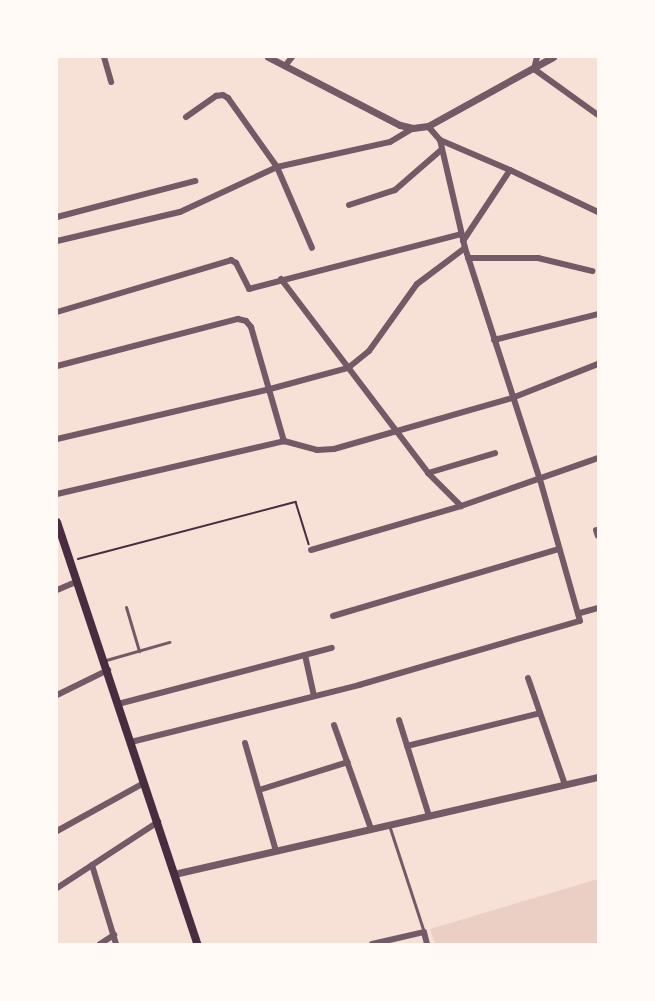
<!DOCTYPE html>
<style>
body{margin:0}
#map{position:relative;width:655px;height:1001px;overflow:hidden;background:#f7e1d7;font-family:"Playfair Display",serif}
div>[style]{position:absolute}
[style*='--x']{left:calc(var(--x)*1px);top:calc(var(--y)*1px);width:calc(var(--w)*1px);rotate:calc(var(--a)*1deg)}
.green>*{inset:0;background:#ebcfc5}
.path>*{height:1.5px;margin:-0.75px;padding:0 0.75px;transform-origin:0.75px;border-radius:0.75px;background:#4a2c40}
.service>*{height:3px;margin:-1.5px;padding:0 1.5px;transform-origin:1.5px;border-radius:1.5px;background:#755966}
.minor>*{height:6px;margin:-3px;padding:0 3px;transform-origin:3px;border-radius:3px;background:#755966}
.tertiary>*{height:7px;margin:-3.5px;padding:0 3.5px;transform-origin:3.5px;border-radius:3.5px;background:#755966}
.secondary>*{height:8px;margin:-4px;padding:0 4px;transform-origin:4px;border-radius:4px;background:#4a2c40}
span{translate:-50% -50%;white-space:nowrap;text-align:center;line-height:1.15;-webkit-text-stroke:6px #fffaf5;paint-order:stroke}
.frame{position:absolute;inset:0;border:58px solid #fffaf5;pointer-events:none}
</style>
<div id="map">
<div class="green">
<div style="clip-path:polygon(598px 879px,598px 944px,435px 944px,430px 929px)"></div>
</div>
<div class="path">
<div style="--x:78;--y:559;--w:225;--a:-14.7"></div>
<div style="--x:296;--y:502;--w:44;--a:72.8"></div>
</div>
<div class="service">
<div style="--x:126;--y:607;--w:46;--a:73.5"></div>
<div style="--x:106;--y:660;--w:66;--a:-15.9"></div>
<div style="--x:389;--y:825;--w:113;--a:71.9"></div>
</div>
<div class="minor">
<div style="--x:104;--y:57;--w:26;--a:74"></div>
<div style="--x:537;--y:57;--w:12;--a:104"></div>
<div style="--x:534;--y:69;--w:79;--a:35.7"></div>
<div style="--x:285;--y:66;--w:11;--a:-52"></div>
<div style="--x:186;--y:117;--w:37;--a:-35"></div>
<div style="--x:216;--y:96;--w:7;--a:-8"></div>
<div style="--x:223;--y:95;--w:6;--a:31"></div>
<div style="--x:228;--y:98;--w:85;--a:54.6"></div>
<div style="--x:277;--y:167;--w:88;--a:66.6"></div>
<div style="--x:440;--y:140;--w:76;--a:23.2"></div>
<div style="--x:510;--y:170;--w:98;--a:25.5"></div>
<div style="--x:349;--y:205;--w:48;--a:-18.1"></div>
<div style="--x:395;--y:190;--w:61;--a:-41"></div>
<div style="--x:57;--y:217;--w:143;--a:-14.6"></div>
<div style="--x:57;--y:241;--w:126;--a:-13.3"></div>
<div style="--x:180;--y:212;--w:107;--a:-24.9"></div>
<div style="--x:277;--y:167;--w:116;--a:-12.5"></div>
<div style="--x:390;--y:142;--w:27;--a:-31"></div>
<div style="--x:463;--y:241;--w:85;--a:-56.5"></div>
<div style="--x:468;--y:258;--w:70;--a:0"></div>
<div style="--x:538;--y:258;--w:56;--a:13.5"></div>
<div style="--x:281;--y:279;--w:243;--a:52.8"></div>
<div style="--x:428;--y:473;--w:47;--a:45"></div>
<div style="--x:57;--y:312;--w:182;--a:-16.6"></div>
<div style="--x:231;--y:260;--w:6;--a:31"></div>
<div style="--x:236;--y:263;--w:29;--a:63"></div>
<div style="--x:249;--y:289;--w:219;--a:-14.5"></div>
<div style="--x:494;--y:340;--w:107;--a:-14"></div>
<div style="--x:57;--y:366;--w:187;--a:-14.6"></div>
<div style="--x:238;--y:319;--w:8;--a:14"></div>
<div style="--x:246;--y:321;--w:8;--a:50"></div>
<div style="--x:251;--y:327;--w:119;--a:73.9"></div>
<div style="--x:57;--y:439;--w:219;--a:-13.2"></div>
<div style="--x:270;--y:389;--w:81;--a:-15.1"></div>
<div style="--x:348;--y:368;--w:27;--a:-39"></div>
<div style="--x:369;--y:351;--w:82;--a:-54.4"></div>
<div style="--x:417;--y:284;--w:60;--a:-36.9"></div>
<div style="--x:428;--y:473;--w:70;--a:-16.6"></div>
<div style="--x:57;--y:494;--w:233;--a:-13.1"></div>
<div style="--x:284;--y:441;--w:34;--a:15"></div>
<div style="--x:317;--y:450;--w:17;--a:-3"></div>
<div style="--x:334;--y:449;--w:185;--a:-16"></div>
<div style="--x:512;--y:398;--w:92;--a:-21.6"></div>
<div style="--x:596;--y:530;--w:6;--a:72"></div>
<div style="--x:311;--y:550;--w:156;--a:-16.3"></div>
<div style="--x:461;--y:506;--w:145;--a:-19.3"></div>
<div style="--x:57;--y:590;--w:21;--a:-23"></div>
<div style="--x:580;--y:613;--w:19;--a:-16"></div>
<div style="--x:333;--y:616;--w:236;--a:-16.5"></div>
<div style="--x:305;--y:655;--w:42;--a:77.6"></div>
<div style="--x:528;--y:678;--w:113;--a:70.9"></div>
<div style="--x:57;--y:695;--w:57;--a:-26.1"></div>
<div style="--x:118;--y:704;--w:221;--a:-14.7"></div>
<div style="--x:399;--y:720;--w:101;--a:72.6"></div>
<div style="--x:334;--y:725;--w:110;--a:70.4"></div>
<div style="--x:131;--y:742;--w:235;--a:-14"></div>
<div style="--x:359;--y:685;--w:230;--a:-16.2"></div>
<div style="--x:580;--y:621;--w:147;--a:-105.8"></div>
<div style="--x:540;--y:480;--w:244;--a:-107.9"></div>
<div style="--x:465;--y:248;--w:111;--a:-103"></div>
<div style="--x:440;--y:140;--w:18;--a:-131"></div>
<div style="--x:245;--y:743;--w:112;--a:74"></div>
<div style="--x:407;--y:746;--w:137;--a:-13.9"></div>
<div style="--x:259;--y:790;--w:93;--a:-17.5"></div>
<div style="--x:57;--y:831;--w:99;--a:-28.9"></div>
<div style="--x:92;--y:865;--w:83;--a:73.1"></div>
<div style="--x:57;--y:888;--w:121;--a:-33.2"></div>
<div style="--x:100;--y:944;--w:17;--a:-33"></div>
<div style="--x:372;--y:944;--w:53;--a:-13"></div>
<div style="--x:424;--y:932;--w:12;--a:76"></div>
</div>
<div class="tertiary">
<div style="--x:268;--y:57;--w:148;--a:27.3"></div>
<div style="--x:400;--y:125;--w:13;--a:13"></div>
<div style="--x:413;--y:128;--w:15;--a:-8"></div>
<div style="--x:428;--y:126;--w:143;--a:-28.9"></div>
<div style="--x:174;--y:874;--w:435;--a:-12.9"></div>
</div>
<div class="secondary">
<div style="--x:57;--y:522;--w:445;--a:71.6"></div>
</div>
<div class="frame"></div>
</div>
